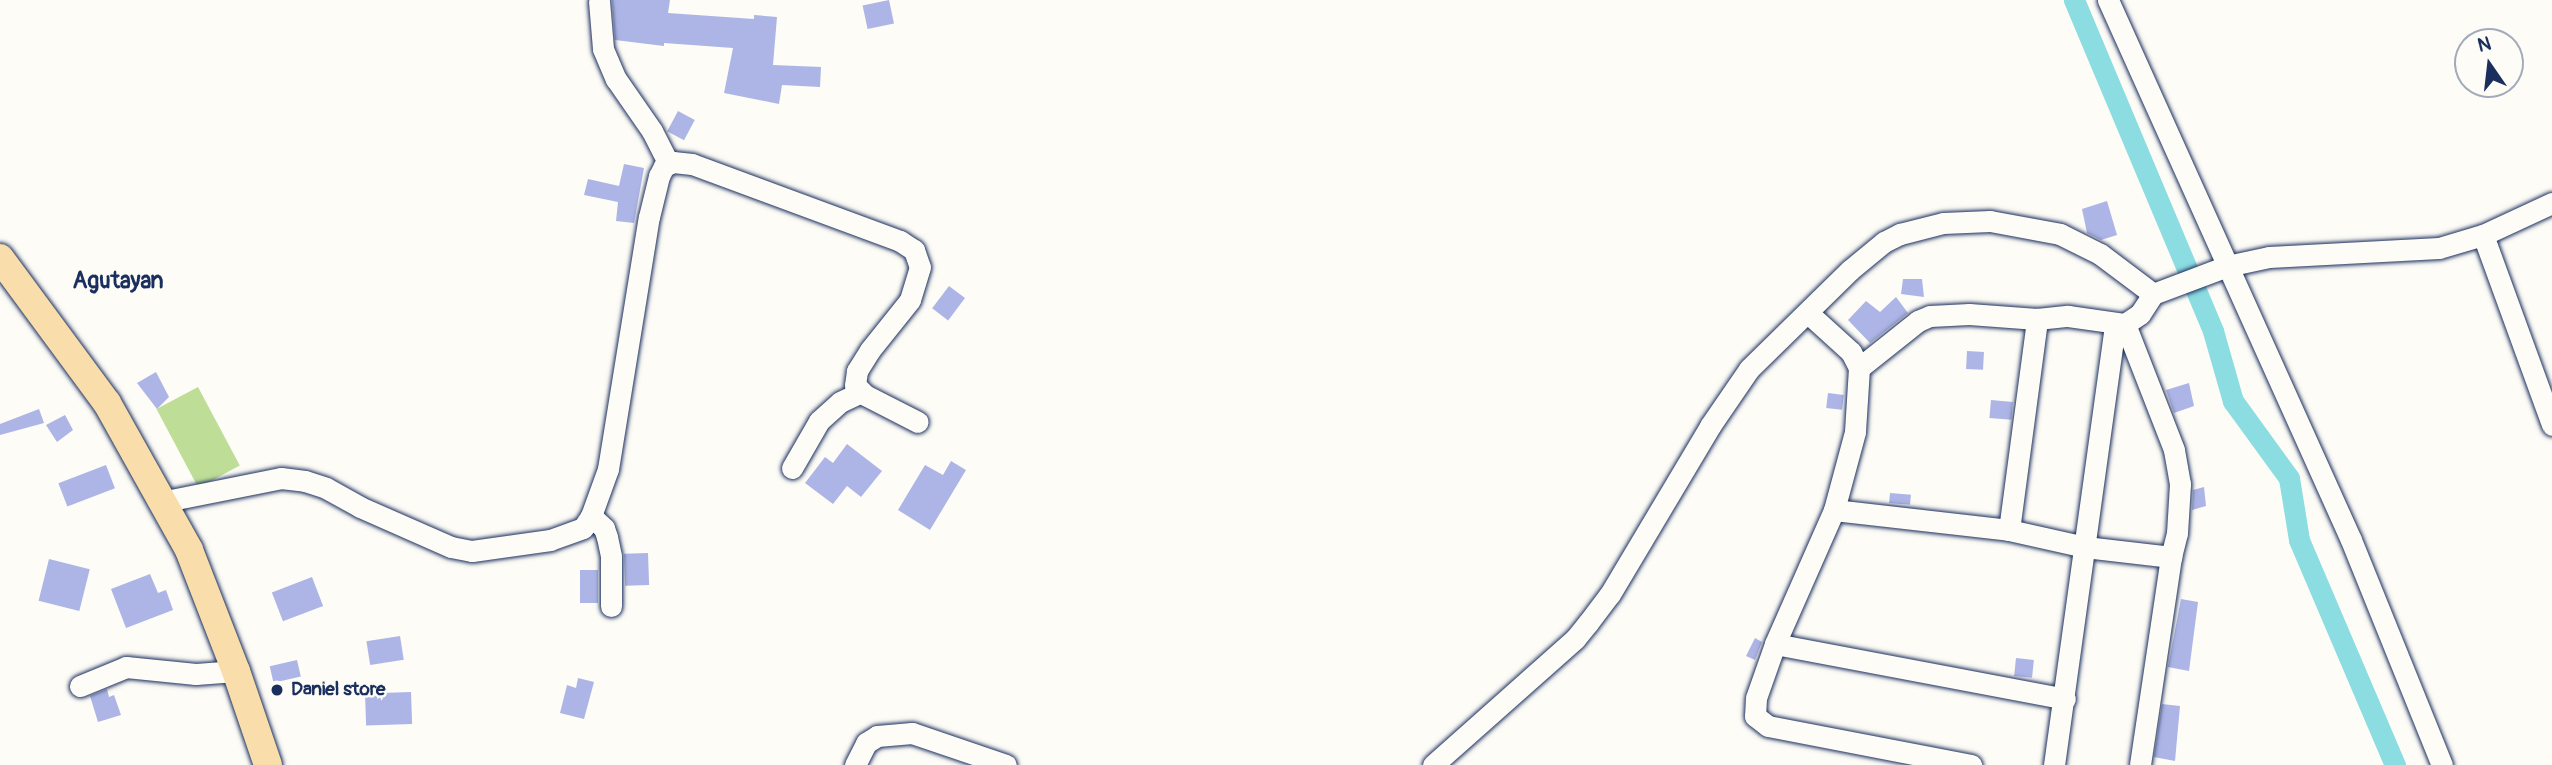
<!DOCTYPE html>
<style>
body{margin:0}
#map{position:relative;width:2552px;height:765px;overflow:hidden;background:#fdfcf7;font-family:Pangolin,sans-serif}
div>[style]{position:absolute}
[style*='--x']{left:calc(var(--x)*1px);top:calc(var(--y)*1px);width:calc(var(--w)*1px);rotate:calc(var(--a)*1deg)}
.green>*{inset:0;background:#bede97;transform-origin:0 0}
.canal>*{height:21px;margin:-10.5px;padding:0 10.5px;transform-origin:10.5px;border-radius:10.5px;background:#8bdde1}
.building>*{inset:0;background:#adb5e6;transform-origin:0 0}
.roads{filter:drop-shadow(0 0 2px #1b2f5e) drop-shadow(0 0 2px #1b2f5e)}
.minor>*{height:21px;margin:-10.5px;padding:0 10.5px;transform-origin:10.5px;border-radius:10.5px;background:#fdfcf7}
.major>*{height:28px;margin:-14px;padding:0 14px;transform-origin:14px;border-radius:14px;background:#f9ddab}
.dots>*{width:19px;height:19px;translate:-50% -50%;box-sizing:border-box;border:4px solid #fdfcf7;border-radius:50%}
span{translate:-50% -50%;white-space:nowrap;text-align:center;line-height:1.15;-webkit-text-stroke:5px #fdfcf7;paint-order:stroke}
.poi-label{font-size:19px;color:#1b2f5e;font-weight:700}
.left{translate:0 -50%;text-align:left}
.quarter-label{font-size:23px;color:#1b2f5e;font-weight:700}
.north{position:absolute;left:2454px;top:28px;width:70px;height:70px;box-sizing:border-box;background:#fdfcf7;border:2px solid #a3aaba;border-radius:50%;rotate:346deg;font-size:19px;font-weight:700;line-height:28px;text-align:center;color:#1b2f5e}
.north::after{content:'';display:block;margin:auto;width:24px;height:32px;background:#1b2f5e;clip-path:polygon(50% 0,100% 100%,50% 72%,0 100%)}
</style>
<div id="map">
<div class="green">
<div style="left:198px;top:387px;width:89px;height:47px;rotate:62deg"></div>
</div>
<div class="canal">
<div style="--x:2074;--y:0;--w:359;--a:67.2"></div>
<div style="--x:2213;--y:331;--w:73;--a:74.1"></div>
<div style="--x:2233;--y:401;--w:95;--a:54"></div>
<div style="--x:2289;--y:478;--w:63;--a:80.8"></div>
<div style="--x:2299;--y:540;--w:245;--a:66.9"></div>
</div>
<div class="building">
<div style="clip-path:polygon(612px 0,670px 0,668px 13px,754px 19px,754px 15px,777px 17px,773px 65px,821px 67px,820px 87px,782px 85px,779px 104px,724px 93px,733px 48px,664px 43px,664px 46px,615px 40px)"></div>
<div style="left:889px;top:0;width:24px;height:27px;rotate:78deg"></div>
<div style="left:678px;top:111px;width:19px;height:23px;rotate:28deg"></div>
<div style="clip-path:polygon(624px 164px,644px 168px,634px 223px,616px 221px,618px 202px,584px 195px,588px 179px,619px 186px)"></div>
<div style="clip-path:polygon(2107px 201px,2117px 235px,2101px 240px,2087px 233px,2082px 209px)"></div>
<div style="clip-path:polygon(1903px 279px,1922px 279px,1924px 297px,1901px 294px)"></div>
<div style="left:949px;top:286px;width:20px;height:28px;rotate:37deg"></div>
<div style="clip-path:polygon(1896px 297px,1908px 313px,1870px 343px,1848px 320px,1866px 301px,1880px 312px)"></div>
<div style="left:1967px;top:351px;width:17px;height:18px;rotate:3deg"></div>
<div style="clip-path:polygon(156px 372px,169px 397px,157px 409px,137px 383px)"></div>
<div style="clip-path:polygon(2189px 383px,2194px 406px,2174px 413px,2166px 390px)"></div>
<div style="left:1828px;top:393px;width:16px;height:15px;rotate:7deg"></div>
<div style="left:1991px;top:400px;width:22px;height:18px;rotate:5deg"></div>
<div style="clip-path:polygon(39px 409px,44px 423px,0 435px,0 424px)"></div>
<div style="clip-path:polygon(65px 415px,73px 430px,57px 442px,46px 425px)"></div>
<div style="clip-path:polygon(847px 444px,882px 471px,861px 497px,847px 486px,833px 504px,805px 483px,825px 457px,833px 463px)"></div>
<div style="clip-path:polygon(951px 461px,966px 470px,930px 530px,898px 510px,925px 465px,943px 475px)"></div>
<div style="left:106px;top:465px;width:25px;height:51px;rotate:69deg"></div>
<div style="clip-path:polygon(2204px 487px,2206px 506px,2192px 510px,2193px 490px)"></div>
<div style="left:1890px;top:493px;width:21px;height:10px;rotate:5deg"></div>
<div style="left:648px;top:553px;width:32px;height:24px;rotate:88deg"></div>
<div style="left:49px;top:559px;width:42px;height:43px;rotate:14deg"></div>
<div style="left:598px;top:570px;width:33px;height:18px;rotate:90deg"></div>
<div style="clip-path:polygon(150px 574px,158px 593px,166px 590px,173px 610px,126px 628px,111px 589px)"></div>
<div style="left:312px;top:577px;width:31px;height:43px;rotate:69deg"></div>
<div style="clip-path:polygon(2181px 599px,2198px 602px,2189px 671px,2168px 667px)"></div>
<div style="left:400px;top:636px;width:24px;height:34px;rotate:81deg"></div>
<div style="clip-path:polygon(1755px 638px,1762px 642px,1755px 660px,1746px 656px)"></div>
<div style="left:2016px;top:658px;width:18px;height:18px;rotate:6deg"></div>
<div style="left:297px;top:660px;width:17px;height:28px;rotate:77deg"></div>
<div style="clip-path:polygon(578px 678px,594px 682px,584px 719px,560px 713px,567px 685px,576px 688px)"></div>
<div style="clip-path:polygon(107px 689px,109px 697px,114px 695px,121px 715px,98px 722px,90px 696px)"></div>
<div style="left:411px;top:692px;width:32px;height:46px;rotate:88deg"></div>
<div style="clip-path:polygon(2162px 704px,2180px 706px,2175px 761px,2154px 757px)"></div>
</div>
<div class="roads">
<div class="minor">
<div style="--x:2108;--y:0;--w:592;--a:65.77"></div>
<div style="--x:2351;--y:540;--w:243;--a:68"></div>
<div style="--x:599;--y:1;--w:48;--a:85.2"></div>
<div style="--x:603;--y:49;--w:33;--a:67"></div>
<div style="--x:616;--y:79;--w:63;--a:55.3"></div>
<div style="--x:652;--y:131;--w:37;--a:63"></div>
<div style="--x:2483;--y:235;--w:202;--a:70"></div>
<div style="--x:1808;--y:313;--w:58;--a:42.2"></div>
<div style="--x:1851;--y:352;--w:18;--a:63"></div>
<div style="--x:1859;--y:368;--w:64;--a:93.6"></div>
<div style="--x:1855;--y:432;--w:81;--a:105.1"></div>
<div style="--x:1834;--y:510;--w:146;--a:113.8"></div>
<div style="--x:1775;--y:644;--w:57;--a:109.4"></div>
<div style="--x:1756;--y:698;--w:18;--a:93"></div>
<div style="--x:1755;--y:716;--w:16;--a:38"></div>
<div style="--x:1768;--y:726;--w:207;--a:10.9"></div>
<div style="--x:2125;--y:324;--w:135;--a:68.7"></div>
<div style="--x:2174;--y:450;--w:35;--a:80"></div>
<div style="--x:2180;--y:484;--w:49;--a:93.5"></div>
<div style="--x:2177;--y:533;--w:25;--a:104"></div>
<div style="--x:2171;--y:557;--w:210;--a:98.5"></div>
<div style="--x:1859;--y:368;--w:75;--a:-38.5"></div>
<div style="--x:1918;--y:321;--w:13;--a:-23"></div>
<div style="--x:1930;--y:316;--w:39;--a:-3"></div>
<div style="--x:1969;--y:314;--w:68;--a:4.2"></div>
<div style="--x:2037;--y:319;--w:31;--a:-6"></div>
<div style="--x:2068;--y:316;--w:58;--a:8"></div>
<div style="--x:2125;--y:324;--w:18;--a:-34"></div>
<div style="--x:2140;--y:314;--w:24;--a:-57"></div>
<div style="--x:792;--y:468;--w:54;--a:-60.1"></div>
<div style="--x:819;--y:421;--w:28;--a:-42"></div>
<div style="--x:840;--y:402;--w:23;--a:-25"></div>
<div style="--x:161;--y:502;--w:122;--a:-11.3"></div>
<div style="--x:281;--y:478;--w:24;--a:7"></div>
<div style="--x:305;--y:481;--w:22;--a:18"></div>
<div style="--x:326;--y:488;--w:39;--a:29"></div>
<div style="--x:360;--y:507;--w:99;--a:23.7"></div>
<div style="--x:451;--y:547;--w:21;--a:11"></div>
<div style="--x:472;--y:551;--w:79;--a:-8"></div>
<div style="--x:550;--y:540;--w:35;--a:-20"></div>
<div style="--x:583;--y:528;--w:14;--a:-56"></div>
<div style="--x:591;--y:516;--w:50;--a:-70.1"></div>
<div style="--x:608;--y:469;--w:255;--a:-80.8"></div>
<div style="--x:649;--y:217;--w:42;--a:-76.3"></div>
<div style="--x:659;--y:176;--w:11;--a:-63"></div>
<div style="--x:664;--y:166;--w:10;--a:-24"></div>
<div style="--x:673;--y:162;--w:19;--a:6"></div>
<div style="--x:692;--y:164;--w:222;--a:20.3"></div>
<div style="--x:900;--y:241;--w:17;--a:33"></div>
<div style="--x:914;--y:250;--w:18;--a:71"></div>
<div style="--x:920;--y:267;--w:34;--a:107"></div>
<div style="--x:910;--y:300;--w:64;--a:128.7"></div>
<div style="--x:870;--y:350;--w:25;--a:122"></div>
<div style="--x:857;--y:371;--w:14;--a:98"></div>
<div style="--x:855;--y:385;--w:14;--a:45"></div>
<div style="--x:865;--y:395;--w:59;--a:27"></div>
<div style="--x:1834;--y:510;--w:176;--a:6.5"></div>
<div style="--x:2009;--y:530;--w:78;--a:12.6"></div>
<div style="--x:2085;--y:547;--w:87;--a:6.6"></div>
<div style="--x:591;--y:516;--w:18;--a:43"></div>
<div style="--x:604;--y:528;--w:9;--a:72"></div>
<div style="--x:607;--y:537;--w:19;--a:78"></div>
<div style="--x:611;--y:556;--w:50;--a:90"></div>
<div style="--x:2009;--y:530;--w:213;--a:-82.4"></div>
<div style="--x:1775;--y:644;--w:295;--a:10.7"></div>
<div style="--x:80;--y:686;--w:50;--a:-22.4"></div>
<div style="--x:126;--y:667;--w:70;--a:5.7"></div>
<div style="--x:196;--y:674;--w:40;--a:-4.3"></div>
<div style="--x:855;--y:765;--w:25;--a:-63"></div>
<div style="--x:866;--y:743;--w:13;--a:-32"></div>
<div style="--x:877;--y:736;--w:35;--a:-5"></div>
<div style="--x:912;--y:733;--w:99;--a:18.8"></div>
<div style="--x:1433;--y:765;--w:190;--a:-41.6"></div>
<div style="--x:1575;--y:639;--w:21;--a:-51"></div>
<div style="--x:1588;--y:623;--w:36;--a:-53"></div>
<div style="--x:1610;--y:594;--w:196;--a:-59.2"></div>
<div style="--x:1710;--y:426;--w:69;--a:-55.6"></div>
<div style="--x:1749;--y:369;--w:141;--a:-44.4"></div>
<div style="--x:1850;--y:270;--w:44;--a:-39.5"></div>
<div style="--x:1884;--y:242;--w:18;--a:-27"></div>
<div style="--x:1900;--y:234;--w:44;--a:-14.3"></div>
<div style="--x:1943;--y:223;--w:47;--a:-2.4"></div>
<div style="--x:1990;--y:221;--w:71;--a:10.5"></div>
<div style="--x:2060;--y:234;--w:45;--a:26.6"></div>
<div style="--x:2100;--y:254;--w:66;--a:37"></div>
<div style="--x:2153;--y:294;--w:79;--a:-20.7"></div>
<div style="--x:2227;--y:266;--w:43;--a:-12.1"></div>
<div style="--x:2269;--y:257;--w:170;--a:-3"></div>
<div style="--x:2439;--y:248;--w:46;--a:-16.5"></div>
<div style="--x:2483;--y:235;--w:76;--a:-24.9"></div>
<div style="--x:2054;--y:765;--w:445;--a:-82.1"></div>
</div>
<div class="major">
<div style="--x:0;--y:258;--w:180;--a:53.6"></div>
<div style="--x:107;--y:403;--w:168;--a:60.8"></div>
<div style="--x:189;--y:550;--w:130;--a:68.8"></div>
<div style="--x:236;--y:671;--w:99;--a:71.2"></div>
</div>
</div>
<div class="dots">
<div style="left:277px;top:690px;background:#1b2f5e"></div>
</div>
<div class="poi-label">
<span class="left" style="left:291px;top:690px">Daniel store</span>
</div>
<div class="quarter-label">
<span style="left:118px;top:281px">Agutayan</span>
</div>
<div class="north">N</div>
</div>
